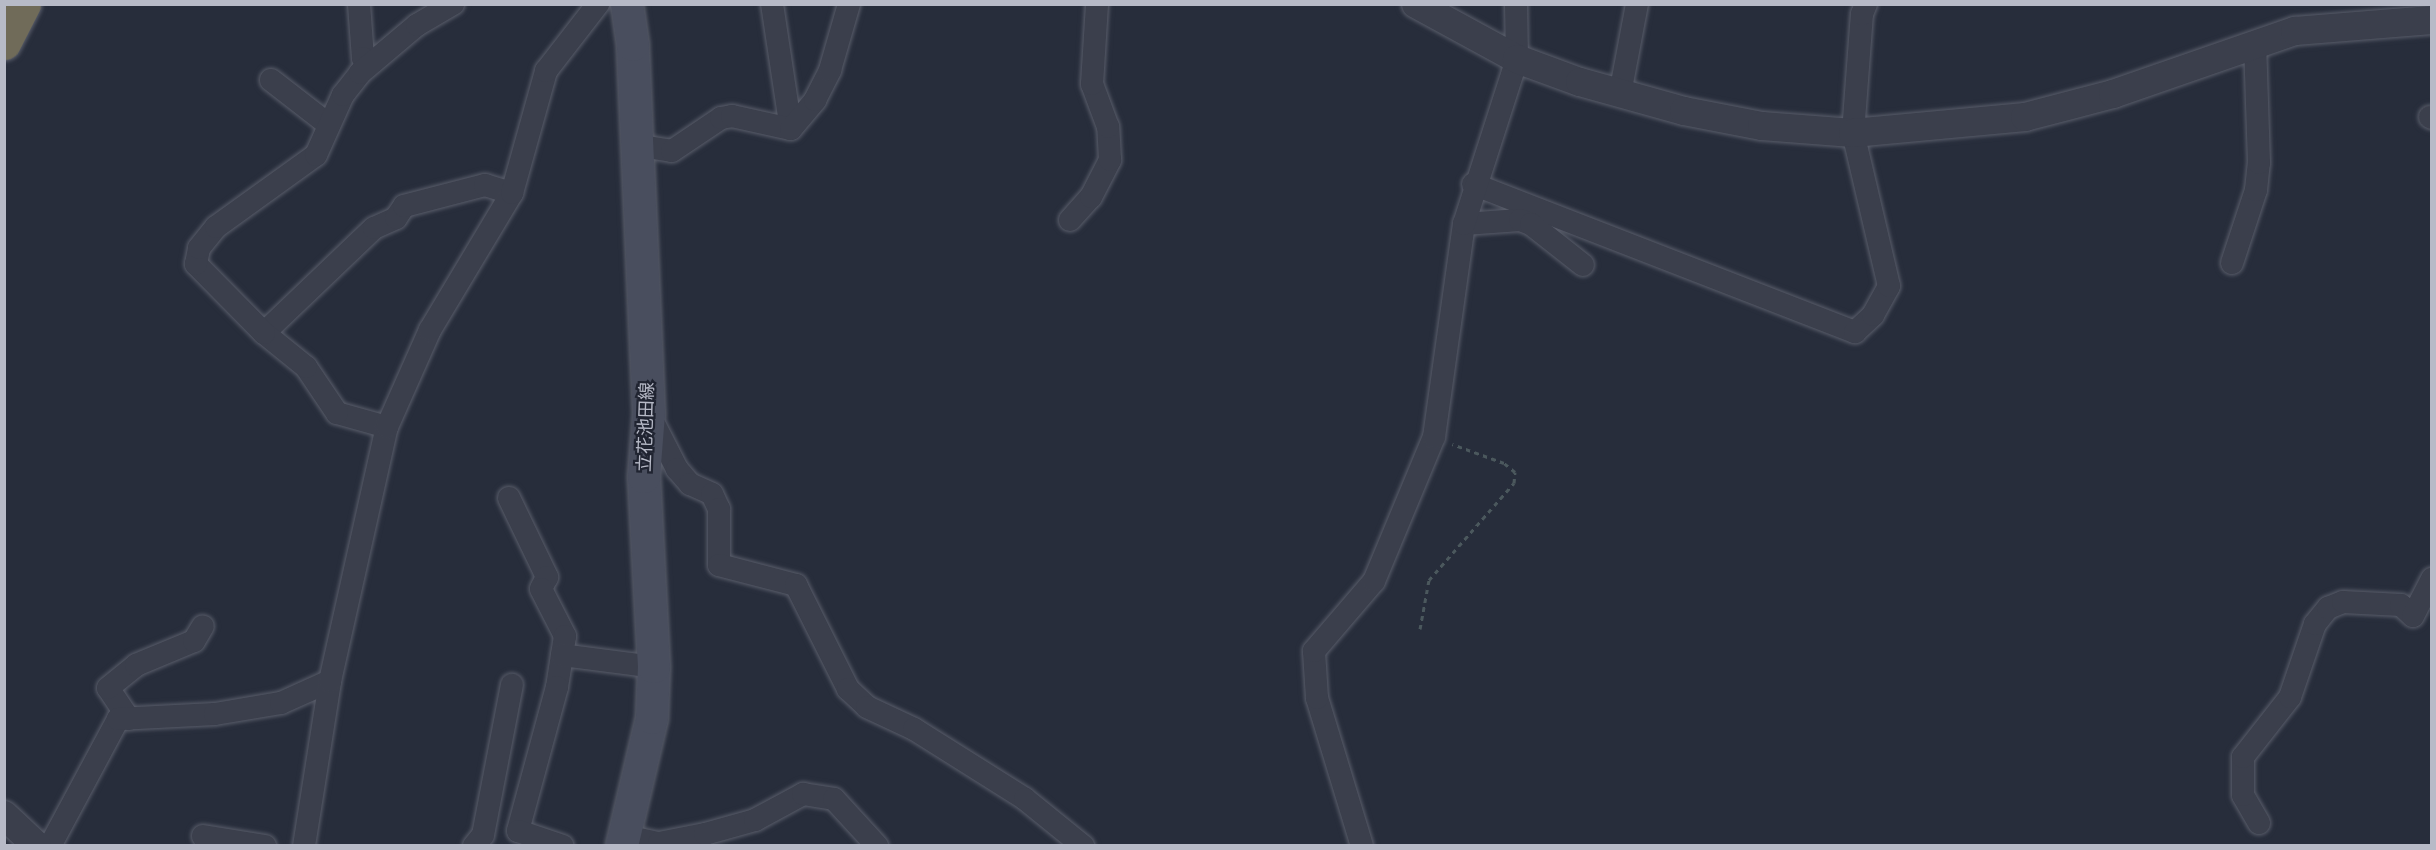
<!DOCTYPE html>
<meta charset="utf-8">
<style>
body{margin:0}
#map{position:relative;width:2436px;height:850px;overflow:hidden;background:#272d3b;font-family:Roboto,"Noto Sans JP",sans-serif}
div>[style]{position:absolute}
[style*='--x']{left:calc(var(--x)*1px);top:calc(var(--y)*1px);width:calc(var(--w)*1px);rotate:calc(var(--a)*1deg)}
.path>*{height:3px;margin-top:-1.5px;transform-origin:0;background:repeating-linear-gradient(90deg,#4b585d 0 4.5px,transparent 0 9px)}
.roads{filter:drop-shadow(0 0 2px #595d6a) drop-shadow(0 0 2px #595d6a)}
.minor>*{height:22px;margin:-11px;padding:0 11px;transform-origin:11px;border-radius:11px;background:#3b3f4c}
.tertiary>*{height:28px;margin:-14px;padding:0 14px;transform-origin:14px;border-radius:14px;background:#3b3f4c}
.secondary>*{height:32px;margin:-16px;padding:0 16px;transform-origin:16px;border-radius:16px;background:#494e5e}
.motorway>*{height:33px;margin:-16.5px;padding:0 16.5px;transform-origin:16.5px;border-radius:16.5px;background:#706b59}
span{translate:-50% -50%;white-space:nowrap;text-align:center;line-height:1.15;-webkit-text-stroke:4.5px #202431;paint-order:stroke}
.street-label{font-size:18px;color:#b7bac7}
.frame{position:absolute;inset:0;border:6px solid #b7bac7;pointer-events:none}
</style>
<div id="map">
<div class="path">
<div style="--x:1420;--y:629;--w:50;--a:-79.6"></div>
<div style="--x:1429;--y:580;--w:129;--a:-48.8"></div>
<div style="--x:1514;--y:483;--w:11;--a:-85"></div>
<div style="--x:1515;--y:472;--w:14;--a:-141"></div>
<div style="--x:1504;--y:463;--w:55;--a:-159.9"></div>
</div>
<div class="roads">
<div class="minor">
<div style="--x:359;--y:4;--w:54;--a:85.8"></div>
<div style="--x:363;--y:58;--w:10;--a:24"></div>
<div style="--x:772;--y:4;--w:126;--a:81.4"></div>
<div style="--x:271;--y:80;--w:73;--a:37.8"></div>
<div style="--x:1620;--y:94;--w:92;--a:-79.3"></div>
<div style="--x:2430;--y:117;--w:2;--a:27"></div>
<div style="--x:635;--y:145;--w:37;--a:9"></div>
<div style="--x:672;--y:151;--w:59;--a:-34"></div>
<div style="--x:721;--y:118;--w:11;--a:-10"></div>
<div style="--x:732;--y:116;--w:60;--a:12.4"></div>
<div style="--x:791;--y:129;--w:38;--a:-50"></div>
<div style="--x:815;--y:100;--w:34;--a:-63"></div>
<div style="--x:830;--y:70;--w:69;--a:-73.9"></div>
<div style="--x:1473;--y:184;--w:410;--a:21.2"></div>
<div style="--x:1855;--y:332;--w:25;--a:-43"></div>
<div style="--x:1873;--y:315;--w:33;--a:-61"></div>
<div style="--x:1889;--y:286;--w:157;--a:-103.2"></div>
<div style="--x:1853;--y:133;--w:119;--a:-85.7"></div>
<div style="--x:1862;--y:14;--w:11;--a:-68"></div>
<div style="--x:1070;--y:220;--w:31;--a:-48"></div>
<div style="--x:1091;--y:197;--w:42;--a:-62.8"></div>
<div style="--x:1110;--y:160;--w:33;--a:-93"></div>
<div style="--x:1108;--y:127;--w:46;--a:-110.4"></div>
<div style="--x:1092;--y:84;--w:80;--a:-86.4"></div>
<div style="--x:1464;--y:224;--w:56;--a:-4.1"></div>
<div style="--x:1520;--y:220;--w:12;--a:20"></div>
<div style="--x:1531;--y:224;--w:66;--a:38.3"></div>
<div style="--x:2232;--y:263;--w:77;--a:-71.8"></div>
<div style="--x:2256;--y:190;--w:27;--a:-84"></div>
<div style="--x:2259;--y:163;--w:120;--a:-91.9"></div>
<div style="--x:264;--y:333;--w:152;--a:-43.7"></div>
<div style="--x:374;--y:228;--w:24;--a:-24"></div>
<div style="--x:396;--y:218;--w:14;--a:-56"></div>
<div style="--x:404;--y:206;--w:84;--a:-14.5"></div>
<div style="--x:485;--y:185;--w:28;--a:17"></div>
<div style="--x:649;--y:414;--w:62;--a:63"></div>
<div style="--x:677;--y:469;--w:20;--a:49"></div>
<div style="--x:690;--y:484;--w:24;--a:24"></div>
<div style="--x:712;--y:494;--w:17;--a:65"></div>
<div style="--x:719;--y:509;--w:56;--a:90"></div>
<div style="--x:719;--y:565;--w:80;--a:14.6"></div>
<div style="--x:796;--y:585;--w:116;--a:63.4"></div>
<div style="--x:848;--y:689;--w:26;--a:43"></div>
<div style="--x:867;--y:707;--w:52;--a:25.1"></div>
<div style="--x:914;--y:729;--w:131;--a:32.2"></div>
<div style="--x:1025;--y:799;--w:75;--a:39"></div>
<div style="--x:387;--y:427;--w:52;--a:-164.4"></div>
<div style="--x:337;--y:413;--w:55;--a:-124"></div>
<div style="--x:306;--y:367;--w:54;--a:-141"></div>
<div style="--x:264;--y:333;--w:97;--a:-134.6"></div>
<div style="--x:196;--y:264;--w:16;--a:-79"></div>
<div style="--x:199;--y:248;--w:27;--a:-51"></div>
<div style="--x:216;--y:227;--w:123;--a:-35.8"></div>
<div style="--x:316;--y:155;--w:66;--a:-65.8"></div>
<div style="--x:343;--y:95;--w:28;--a:-52"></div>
<div style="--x:360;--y:73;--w:75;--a:-40.1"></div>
<div style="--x:417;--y:25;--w:42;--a:-30.3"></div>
<div style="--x:509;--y:498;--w:88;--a:64.3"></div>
<div style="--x:547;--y:577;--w:13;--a:117"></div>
<div style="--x:541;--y:589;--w:53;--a:62.9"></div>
<div style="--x:565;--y:636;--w:52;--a:98.9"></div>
<div style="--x:557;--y:687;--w:149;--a:105.2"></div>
<div style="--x:518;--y:831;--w:47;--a:18.4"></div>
<div style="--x:562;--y:655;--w:93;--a:7.4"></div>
<div style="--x:129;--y:719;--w:37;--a:-124"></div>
<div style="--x:108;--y:688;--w:36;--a:-39"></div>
<div style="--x:136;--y:665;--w:63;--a:-22.5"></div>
<div style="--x:194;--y:641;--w:17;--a:-59"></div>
<div style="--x:2259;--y:823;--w:32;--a:-120"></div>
<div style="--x:2243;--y:795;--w:38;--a:-90"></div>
<div style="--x:2243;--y:757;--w:76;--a:-51.9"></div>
<div style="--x:2290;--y:697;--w:77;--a:-71.1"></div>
<div style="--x:2315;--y:624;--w:21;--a:-51"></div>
<div style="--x:2328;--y:608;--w:16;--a:-22"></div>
<div style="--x:2343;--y:602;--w:58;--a:3"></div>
<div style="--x:2401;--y:605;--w:16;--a:43"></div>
<div style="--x:2413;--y:616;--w:42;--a:-62.8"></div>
<div style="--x:203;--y:836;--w:63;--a:9.2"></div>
<div style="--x:625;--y:836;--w:35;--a:12"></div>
<div style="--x:659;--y:843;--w:47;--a:-11.1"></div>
<div style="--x:705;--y:834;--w:52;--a:-15.6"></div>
<div style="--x:755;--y:820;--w:55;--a:-28.4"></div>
<div style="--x:803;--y:794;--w:31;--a:9"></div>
<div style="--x:834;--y:799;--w:64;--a:47.5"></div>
<div style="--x:50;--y:846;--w:144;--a:-61.8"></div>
<div style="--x:118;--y:719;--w:97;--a:-3"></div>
<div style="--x:215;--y:714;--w:67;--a:-9.5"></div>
<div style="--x:281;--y:703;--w:54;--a:-24.2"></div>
<div style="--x:304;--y:846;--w:167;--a:-81"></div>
<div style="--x:330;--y:681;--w:260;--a:-77.4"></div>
<div style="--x:387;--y:427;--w:106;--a:-66.1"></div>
<div style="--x:430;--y:330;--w:160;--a:-59.1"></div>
<div style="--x:512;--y:193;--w:127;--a:-74.4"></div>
<div style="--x:546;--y:71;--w:85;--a:-52.2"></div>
<div style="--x:474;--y:846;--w:14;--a:-51"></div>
<div style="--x:483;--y:835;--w:153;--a:-79.1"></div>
<div style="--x:1362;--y:846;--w:155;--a:-106.9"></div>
<div style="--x:1317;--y:698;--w:47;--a:-93.7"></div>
<div style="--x:1314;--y:651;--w:92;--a:-49.4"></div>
<div style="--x:1374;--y:581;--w:156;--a:-67.4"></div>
<div style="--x:1434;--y:437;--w:215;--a:-82"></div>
<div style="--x:1464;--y:224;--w:173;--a:-72.2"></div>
<div style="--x:1517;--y:59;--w:55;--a:-91"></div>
</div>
<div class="tertiary">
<div style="--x:1416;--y:4;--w:115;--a:28.6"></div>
<div style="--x:1517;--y:59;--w:67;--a:20.1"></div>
<div style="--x:1580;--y:82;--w:108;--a:15.6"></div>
<div style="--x:1684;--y:111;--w:79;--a:10.9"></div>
<div style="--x:1762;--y:126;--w:91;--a:4.4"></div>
<div style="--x:1853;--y:133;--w:173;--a:-5.3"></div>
<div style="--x:2025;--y:117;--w:91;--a:-14.6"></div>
<div style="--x:2113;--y:94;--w:193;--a:-19.1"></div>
<div style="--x:2295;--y:31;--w:137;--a:-4.6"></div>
<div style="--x:4;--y:815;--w:45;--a:43.2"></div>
</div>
<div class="secondary">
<div style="--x:622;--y:846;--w:131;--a:-76.8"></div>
<div style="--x:652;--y:718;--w:51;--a:-87.8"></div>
<div style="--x:654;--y:667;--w:190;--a:-93"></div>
<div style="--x:644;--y:477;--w:63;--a:-85.5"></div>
<div style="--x:649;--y:414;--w:369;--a:-92.5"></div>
<div style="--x:633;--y:45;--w:41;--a:-98.3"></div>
</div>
<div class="motorway">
<div style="--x:4;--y:43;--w:44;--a:-62.9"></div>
</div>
</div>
<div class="street-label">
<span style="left:646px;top:427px;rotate:-88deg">立花池田線</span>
</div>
<div class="frame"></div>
</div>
